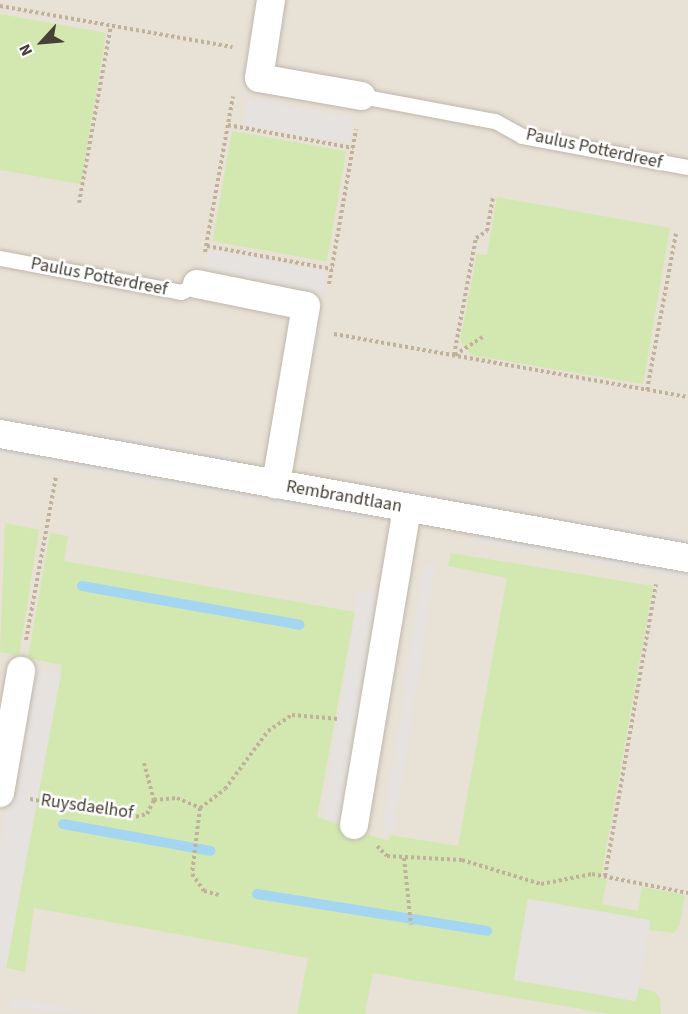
<!DOCTYPE html>
<style>
body{margin:0}
#map{position:relative;width:688px;height:1014px;overflow:hidden;background:#f4efe8;font-family:"Source Sans 3",sans-serif}
div>[style]{position:absolute}
[style*='--x']{left:calc(var(--x)*1px);top:calc(var(--y)*1px);width:calc(var(--w)*1px);rotate:calc(var(--a)*1deg)}
.residential>*{inset:0;background:#e8e1d6;transform-origin:0 0}
.green>*{inset:0;background:#d3e8b0;transform-origin:0 0}
.parking>*{inset:0;background:#e5e2df;transform-origin:0 0}
.stream>*{height:10px;margin:-5px;padding:0 5px;transform-origin:5px;border-radius:5px;background:#a4d6f1}
.path>*{height:4px;margin-top:-2px;transform-origin:0;background:repeating-linear-gradient(90deg,#c1b19b 0 3px,transparent 0 6px)}
.roads{filter:drop-shadow(0 0 2px #c0b7aa) drop-shadow(0 0 2px #c0b7aa)}
.lane>*{height:15px;margin:-7.5px;padding:0 7.5px;transform-origin:7.5px;border-radius:7.5px;background:#fff}
.street>*{height:28px;margin:-14px;padding:0 14px;transform-origin:14px;border-radius:14px;background:#fff}
span{translate:-50% -50%;white-space:nowrap;text-align:center;line-height:1.15;-webkit-text-stroke:5px #fff;paint-order:stroke}
.street-label{font-size:18px;color:#474036}
.north{position:absolute;left:12px;top:12px;width:60px;height:60px;-webkit-text-stroke:4px #fff;paint-order:stroke;rotate:244deg;font-size:16px;font-weight:700;line-height:24px;text-align:center;color:#474036}
.north::after{content:'';display:block;margin:auto;width:21px;height:27px;background:#474036;clip-path:polygon(50% 0,100% 100%,50% 72%,0 100%)}
</style>
<div id="map">
<div class="residential">
<div style="left:0;top:0;width:688px;height:1014px"></div>
</div>
<div class="green">
<div style="clip-path:polygon(0 14px,106px 33px,81px 184px,0 170px)"></div>
<div style="left:232px;top:131px;width:116px;height:112px;rotate:10deg"></div>
<div style="clip-path:polygon(497px 197px,670px 228px,643px 384px,471px 355px,460px 340px,477px 254px,487px 255px)"></div>
<div style="clip-path:polygon(5px 523px,39px 530px,19px 656px,0 652px)"></div>
<div style="clip-path:polygon(50px 533px,68px 536px,64px 561px,355px 612px,317px 817px,388px 841px,390px 835px,458px 846px,507px 578px,448px 566px,451px 553px,653px 586px,601px 878px,607px 880px,602px 904px,638px 911px,642px 887px,685px 895px,680px 924px,674px 933px,649px 930px,650px 920px,528px 899px,514px 980px,636px 1001px,639px 988px,653px 991px,660px 997px,661px 1014px,609px 1014px,373px 973px,365px 1014px,297px 1014px,308px 958px,34px 908px,25px 972px,6px 968px,62px 665px,28px 658px)"></div>
</div>
<div class="parking">
<div style="left:247px;top:99px;width:109px;height:26px;rotate:10deg"></div>
<div style="left:209px;top:249px;width:120px;height:26px;rotate:11deg"></div>
<div style="left:0;top:415px;width:234px;height:10px;rotate:10deg"></div>
<div style="left:0;top:445px;width:374px;height:10px;rotate:10deg"></div>
<div style="left:351px;top:479px;width:342px;height:11px;rotate:10deg"></div>
<div style="left:472px;top:531px;width:220px;height:10px;rotate:10deg"></div>
<div style="left:424px;top:564px;width:12px;height:269px;rotate:9deg"></div>
<div style="left:359px;top:589px;width:26px;height:232px;rotate:9deg"></div>
<div style="clip-path:polygon(33px 669px,61px 674px,6px 968px,0 967px,0 848px)"></div>
<div style="left:528px;top:899px;width:124px;height:82px;rotate:10deg"></div>
<div style="clip-path:polygon(11px 997px,101px 1014px,9px 1008px)"></div>
</div>
<div class="stream">
<div style="--x:82;--y:586;--w:221;--a:10.1"></div>
<div style="--x:63;--y:824;--w:150;--a:10.3"></div>
<div style="--x:257;--y:894;--w:233;--a:9.1"></div>
</div>
<div class="path">
<div style="--x:0;--y:6;--w:236;--a:10"></div>
<div style="--x:228;--y:125;--w:127;--a:10.4"></div>
<div style="--x:79;--y:203;--w:180;--a:-79.8"></div>
<div style="--x:207;--y:246;--w:127;--a:10.4"></div>
<div style="--x:205;--y:252;--w:158;--a:-79.8"></div>
<div style="--x:329;--y:284;--w:157;--a:-80.1"></div>
<div style="--x:334;--y:334;--w:360;--a:10.1"></div>
<div style="--x:454;--y:355;--w:119;--a:-79.4"></div>
<div style="--x:476;--y:238;--w:13;--a:-32"></div>
<div style="--x:487;--y:231;--w:35;--a:-80"></div>
<div style="--x:455;--y:355;--w:35;--a:-33"></div>
<div style="--x:647;--y:390;--w:160;--a:-79.5"></div>
<div style="--x:26;--y:640;--w:166;--a:-79.6"></div>
<div style="--x:144;--y:763;--w:38;--a:75"></div>
<div style="--x:30;--y:799;--w:102;--a:10.8"></div>
<div style="--x:130;--y:818;--w:17;--a:-13"></div>
<div style="--x:147;--y:814;--w:16;--a:-63"></div>
<div style="--x:154;--y:800;--w:23;--a:-5"></div>
<div style="--x:177;--y:798;--w:25;--a:23"></div>
<div style="--x:200;--y:808;--w:31;--a:-37"></div>
<div style="--x:225;--y:789;--w:72;--a:-53.4"></div>
<div style="--x:268;--y:731;--w:29;--a:-34"></div>
<div style="--x:292;--y:715;--w:47;--a:4.9"></div>
<div style="--x:200;--y:808;--w:66;--a:96.9"></div>
<div style="--x:192;--y:874;--w:21;--a:55"></div>
<div style="--x:204;--y:891;--w:16;--a:15"></div>
<div style="--x:377;--y:846;--w:14;--a:45"></div>
<div style="--x:387;--y:856;--w:75;--a:3.1"></div>
<div style="--x:462;--y:860;--w:83;--a:16.9"></div>
<div style="--x:541;--y:884;--w:52;--a:-11.1"></div>
<div style="--x:592;--y:874;--w:98;--a:11.2"></div>
<div style="--x:404;--y:858;--w:67;--a:84"></div>
<div style="--x:605;--y:876;--w:296;--a:-80.1"></div>
</div>
<div class="roads">
<div class="lane">
<div style="--x:361;--y:96;--w:136;--a:10.6"></div>
<div style="--x:495;--y:121;--w:31;--a:29"></div>
<div style="--x:522;--y:136;--w:168;--a:10.6"></div>
<div style="--x:0;--y:258;--w:184;--a:10.6"></div>
<div style="--x:181;--y:292;--w:18;--a:-27"></div>
</div>
<div class="street">
<div style="--x:271;--y:0;--w:79;--a:98.7"></div>
<div style="--x:259;--y:78;--w:104;--a:10"></div>
<div style="--x:197;--y:284;--w:111;--a:11.4"></div>
<div style="--x:306;--y:306;--w:181;--a:99.6"></div>
<div style="--x:0;--y:434;--w:699;--a:10.22"></div>
<div style="--x:0;--y:793;--w:124;--a:-80.2"></div>
<div style="--x:354;--y:825;--w:321;--a:-80.5"></div>
</div>
</div>
<div class="street-label">
<span style="left:594px;top:149px;rotate:12deg">Paulus Potterdreef</span>
<span style="left:99px;top:277px;rotate:11deg">Paulus Potterdreef</span>
<span style="left:344px;top:497px;rotate:10deg">Rembrandtlaan</span>
<span style="left:87px;top:807px;rotate:8deg">Ruysdaelhof</span>
</div>
<div class="north">N</div>
</div>
